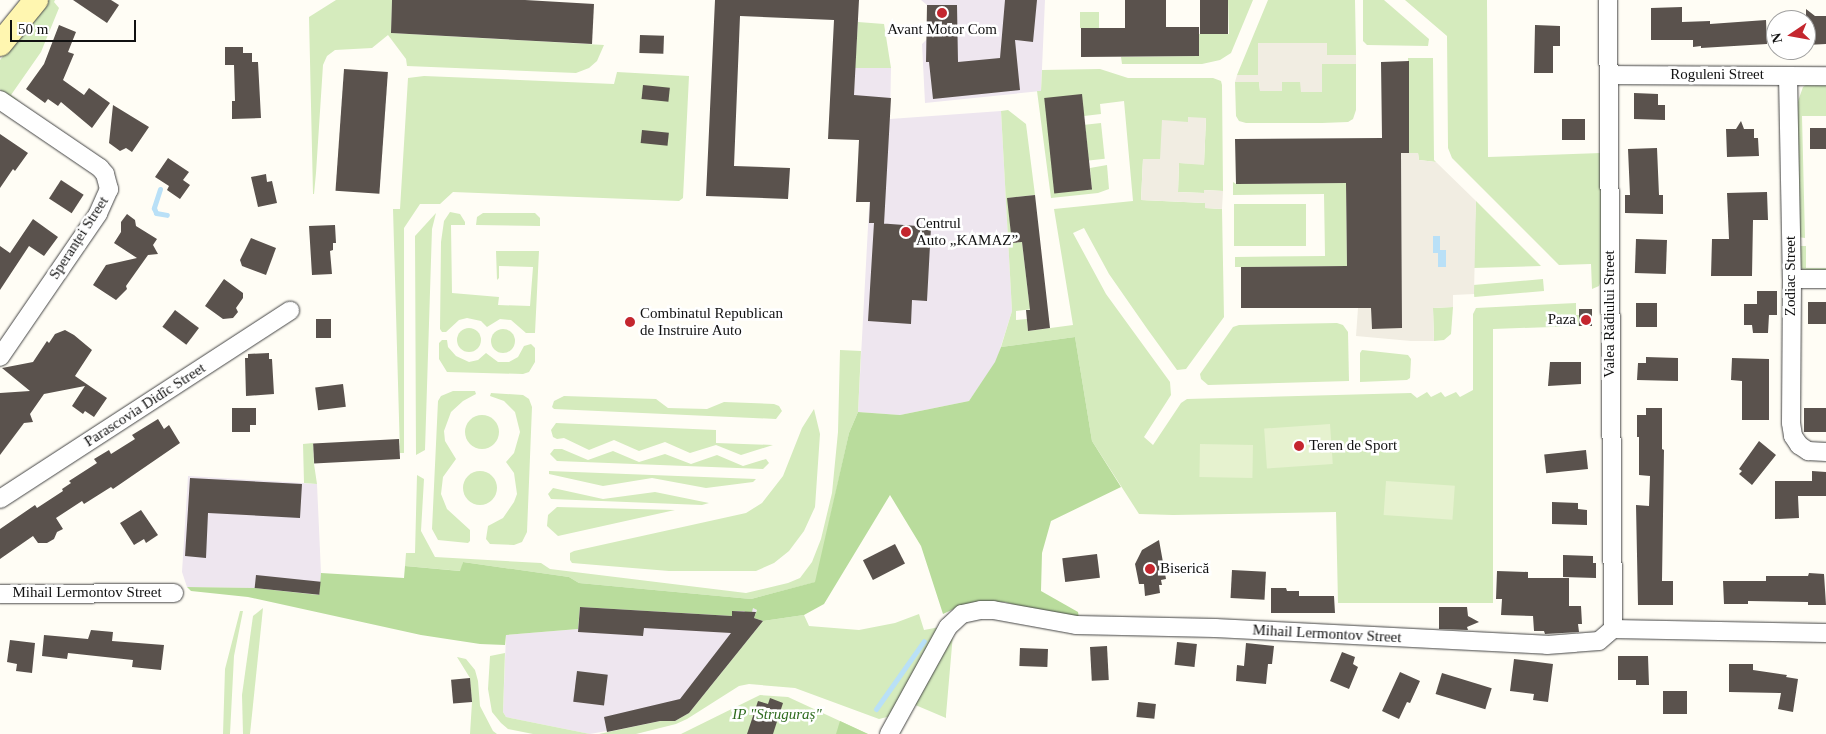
<!DOCTYPE html>
<meta charset="utf-8">
<style>
body{margin:0}
#map{position:relative;width:1826px;height:734px;overflow:hidden;background:#fffdf5;font-family:Georgia,serif}
div>[style]{position:absolute}
[style*='--x']{left:calc(var(--x)*1px);top:calc(var(--y)*1px);width:calc(var(--w)*1px);rotate:calc(var(--a)*1deg)}
.industrial>*{inset:0;background:#eee6ef}
.green>*{inset:0;background:#d5ebbd;transform-origin:0 0}
.round{border-radius:50%}
.forest>*{inset:0;background:#b9dc9c}
.pitch>*{inset:0;background:#e6f2cf;transform-origin:0 0}
.plaza>*{inset:0;background:#f1ede2}
.water>*{inset:0;background:#b9e0f7}
.stream>*{height:5px;margin:-2.5px;padding:0 2.5px;transform-origin:2.5px;border-radius:2.5px;background:#b9e0f7}
.building>*{inset:0;background:#5a524d;transform-origin:0 0}
.roads{filter:drop-shadow(0 0 1px #444) drop-shadow(0 0 1px #444)}
.street>*{height:18px;margin:-9px;padding:0 9px;transform-origin:9px;border-radius:9px;background:#fff}
.secondary>*{height:24px;margin:-12px;padding:0 12px;transform-origin:12px;border-radius:12px;background:#fff6b0}
.dots>*{width:14px;height:14px;translate:-50% -50%;box-sizing:border-box;border:2px solid #fff;border-radius:50%}
span{translate:-50% -50%;white-space:nowrap;text-align:center;line-height:1.15;-webkit-text-stroke:5px #fff;paint-order:stroke}
.poi-label{font-size:15px;color:#111}
.left{translate:0 -50%;text-align:left}
.right{translate:-100% -50%;text-align:right}
.street-label{font-size:15px;color:#111}
.park-label{font-size:15px;color:#2f6b1f;font-style:italic}
.north{position:absolute;left:1766px;top:10px;width:50px;height:50px;box-sizing:border-box;background:#fff;border:1px solid #a0a0a0;border-radius:50%;rotate:258deg;font-size:14px;font-weight:700;line-height:20px;text-align:center;color:#111}
.north::after{content:'';display:block;margin:auto;width:18px;height:22px;background:#c4262e;clip-path:polygon(50% 0,100% 100%,50% 72%,0 100%)}
.scale{position:absolute;left:10px;top:20px;width:126px;height:22px;box-sizing:border-box;border:2px solid #111;border-top:0;padding-left:6px;font-size:15px;line-height:18px;white-space:nowrap;color:#111;-webkit-text-stroke:4px #fff;paint-order:stroke}
</style>
<div id="map">
<div class="industrial">
<div style="clip-path:polygon(921px 0,1045px 0,1041px 91px,925px 103px,922px 44px,927px 39px,927px 5px)"></div>
<div style="clip-path:polygon(855px 68px,891px 68px,890px 119px,1001px 111px,1012px 311px,996px 362px,969px 401px,900px 415px,858px 412px,873px 134px,852px 133px)"></div>
<div style="clip-path:polygon(188px 476px,317px 484px,321px 573px,320px 595px,255px 588px,187px 587px,182px 572px)"></div>
<div style="clip-path:polygon(580px 607px,732px 616px,732px 611px,744px 611px,753px 608px,757px 610px,754px 618px,763px 621px,689px 713px,675px 721px,660px 721px,590px 734px,506px 717px,503px 712px,506px 635px,578px 629px)"></div>
</div>
<div class="green">
<div style="clip-path:polygon(49px 0,55px 0,54px 2px,59px 8px,41px 52px,11px 95px,18px 100px,14px 102px,2px 93px,0 89px,0 60px)"></div>
<div style="clip-path:polygon(336px 0,392px 0,391px 33px,604px 45px,597px 61px,589px 68px,576px 73px,407px 66px,406px 59px,388px 35px,372px 48px,335px 50px,327px 56px,323px 65px,316px 173px,314px 194px,313px 194px,309px 17px)"></div>
<div style="clip-path:polygon(1228px 0,1253px 0,1231px 53px,1220px 60px,1202px 64px,1122px 64px,1121px 57px,1199px 56px,1199px 34px,1229px 34px)"></div>
<div style="clip-path:polygon(1268px 0,1355px 0,1356px 55px,1327px 55px,1326px 43px,1259px 43px,1258px 75px,1237px 75px)"></div>
<div style="clip-path:polygon(1363px 0,1384px 0,1429px 39px,1428px 46px,1367px 45px,1363px 41px)"></div>
<div style="clip-path:polygon(1405px 0,1487px 0,1488px 157px,1601px 153px,1602px 278px,1599px 286px,1592px 289px,1591px 264px,1559px 265px,1452px 158px,1448px 148px,1447px 36px)"></div>
<div style="left:1080px;top:12px;width:19px;height:16px"></div>
<div style="clip-path:polygon(858px 22px,884px 24px,891px 68px,855px 68px)"></div>
<div style="clip-path:polygon(1408px 58px,1433px 58px,1434px 160px,1436px 162px,1419px 160px,1418px 153px,1409px 153px)"></div>
<div style="clip-path:polygon(1322px 64px,1356px 64px,1356px 110px,1353px 119px,1348px 122px,1322px 123px,1246px 123px,1239px 121px,1236px 116px,1235px 82px,1259px 82px,1260px 91px,1281px 91px,1282px 82px,1301px 82px,1322px 91px)"></div>
<div style="clip-path:polygon(1100px 69px,1128px 78px,1213px 78px,1221px 81px,1222px 85px,1223px 191px,1204px 190px,1204px 193px,1178px 192px,1179px 163px,1204px 164px,1206px 118px,1188px 122px,1160px 159px,1143px 159px,1141px 200px,1205px 203px,1205px 208px,1222px 209px,1224px 317px,1186px 369px,1177px 370px,1148px 330px,1109px 274px,1084px 228px,1073px 233px,1106px 294px,1170px 382px,1171px 395px,1144px 437px,1153px 445px,1181px 403px,1187px 399px,1411px 393px,1417px 398px,1427px 392px,1431px 397px,1441px 392px,1445px 397px,1456px 392px,1460px 397px,1473px 390px,1473px 314px,1476px 308px,1576px 303px,1576px 315px,1580px 315px,1580px 326px,1493px 329px,1493px 603px,1338px 603px,1336px 512px,1173px 515px,1139px 514px,1092px 441px,1075px 337px,1001px 347px,1012px 311px,1001px 111px,1008px 110px,1026px 124px,1035px 195px,1008px 198px,1012px 243px,1022px 242px,1029px 301px,1033px 309px,1016px 311px,1016px 320px,1027px 319px,1028px 331px,1073px 325px,1054px 209px,1133px 201px,1124px 101px,1100px 104px,1101px 114px,1084px 116px,1055px 193px,1092px 189px,1090px 168px,1107px 165px,1109px 189px,1098px 193px,1051px 198px,1037px 91px,1041px 91px,1042px 70px)"></div>
<div style="clip-path:polygon(617px 72px,689px 76px,683px 198px,679px 201px,453px 192px,440px 204px,420px 204px,404px 228px,404px 453px,400px 453px,393px 209px,400px 209px,408px 78px,424px 76px,614px 84px)"></div>
<div style="clip-path:polygon(1809px 83px,1826px 83px,1826px 116px,1802px 116px,1805px 238px,1798px 237px,1797px 104px,1803px 87px)"></div>
<div style="left:1101px;top:123px;width:36px;height:16px;rotate:84deg"></div>
<div style="clip-path:polygon(1233px 182px,1236px 184px,1346px 183px,1347px 266px,1235px 267px,1235px 257px,1325px 256px,1324px 194px,1233px 195px)"></div>
<div style="clip-path:polygon(1476px 201px,1541px 266px,1473px 268px)"></div>
<div style="left:1234px;top:204px;width:72px;height:42px"></div>
<div style="clip-path:polygon(450px 212px,460px 214px,465px 222px,465px 225px,451px 225px,452px 293px,499px 297px,498px 305px,530px 306px,533px 267px,499px 266px,499px 278px,497px 280px,496px 251px,539px 251px,535px 333px,526px 333px,511px 320px,500px 319px,487px 327px,481px 321px,467px 318px,459px 320px,446px 332px,442px 332px,440px 329px,441px 242px,444px 221px)"></div>
<div style="clip-path:polygon(436px 213px,432px 229px,425px 450px,416px 455px,415px 236px)"></div>
<div style="clip-path:polygon(483px 213px,535px 213px,540px 218px,540px 226px,476px 225px,477px 217px)"></div>
<div style="clip-path:polygon(1798px 246px,1806px 246px,1806px 268px,1826px 268px,1826px 272px,1809px 273px,1803px 270px,1799px 264px)"></div>
<div style="left:1543px;top:279px;width:12px;height:70px;rotate:85deg"></div>
<div style="clip-path:polygon(1453px 307px,1451px 334px,1444px 340px,1434px 341px,1433px 308px)"></div>
<div style="clip-path:polygon(1337px 323px,1343px 325px,1348px 332px,1349px 381px,1208px 385px,1201px 379px,1200px 374px,1233px 327px,1239px 325px)"></div>
<div class="round" style="left:457px;top:328px;width:24px;height:24px"></div>
<div class="round" style="left:491px;top:329px;width:24px;height:24px"></div>
<div style="clip-path:polygon(442px 340px,447px 340px,448px 347px,456px 356px,469px 362px,478px 360px,486px 353px,498px 362px,509px 362px,518px 357px,524px 346px,531px 344px,535px 348px,535px 362px,529px 372px,523px 374px,447px 372px,439px 359px,439px 343px)"></div>
<div style="clip-path:polygon(840px 350px,861px 351px,858px 412px,849px 433px,816px 582px,751px 599px,579px 583px,569px 577px,463px 562px,461px 571px,405px 566px,406px 553px,415px 553px,417px 475px,424px 479px,421px 531px,435px 557px,541px 563px,550px 569px,746px 593px,788px 583px,800px 578px,812px 562px,821px 539px,832px 493px,838px 432px)"></div>
<div style="clip-path:polygon(1362px 350px,1408px 355px,1411px 359px,1410px 378px,1407px 380px,1360px 382px,1360px 353px)"></div>
<div style="clip-path:polygon(453px 391px,475px 391px,476px 394px,463px 401px,451px 412px,444px 431px,445px 441px,456px 459px,443px 477px,441px 494px,447px 509px,470px 530px,470px 541px,468px 543px,438px 540px,432px 529px,438px 401px,441px 396px)"></div>
<div style="clip-path:polygon(491px 393px,523px 395px,529px 399px,532px 407px,527px 532px,522px 542px,514px 545px,490px 544px,486px 539px,488px 526px,503px 518px,514px 502px,517px 494px,514px 473px,506px 462px,514px 453px,520px 432px,515px 412px,504px 401px,490px 396px)"></div>
<div style="clip-path:polygon(564px 396px,656px 399px,668px 408px,707px 409px,724px 402px,774px 404px,779px 406px,782px 411px,776px 419px,554px 409px,552px 407px,554px 401px)"></div>
<div style="clip-path:polygon(814px 409px,820px 434px,815px 507px,804px 531px,789px 551px,774px 563px,756px 571px,669px 571px,572px 563px,570px 560px,570px 553px,574px 551px,746px 513px,762px 503px,783px 476px,802px 428px)"></div>
<div class="round" style="left:465px;top:415px;width:34px;height:34px"></div>
<div style="clip-path:polygon(556px 423px,716px 430px,716px 443px,773px 445px,741px 455px,716px 445px,690px 453px,665px 442px,639px 451px,614px 440px,589px 450px,564px 438px,557px 439px,553px 437px,551px 430px)"></div>
<div style="clip-path:polygon(313px 443px,314px 464px,317px 484px,304px 483px,303px 444px)"></div>
<div style="clip-path:polygon(554px 449px,562px 449px,588px 460px,613px 451px,639px 462px,665px 454px,691px 464px,717px 455px,743px 466px,766px 459px,769px 463px,763px 469px,557px 461px,550px 454px)"></div>
<div class="round" style="left:463px;top:471px;width:34px;height:34px"></div>
<div style="clip-path:polygon(549px 471px,652px 475px,756px 479px,753px 482px,706px 488px,652px 478px,603px 486px,549px 474px)"></div>
<div style="clip-path:polygon(553px 488px,603px 499px,655px 492px,709px 503px,702px 505px,551px 499px,548px 494px)"></div>
<div style="clip-path:polygon(557px 507px,675px 510px,558px 536px,547px 526px,548px 515px)"></div>
<div style="clip-path:polygon(263px 608px,250px 734px,243px 734px,242px 695px,253px 616px)"></div>
<div style="clip-path:polygon(240px 611px,243px 611px,234px 656px,230px 734px,223px 734px,225px 669px)"></div>
<div style="clip-path:polygon(919px 614px,924px 630px,940px 627px,891px 716px,879px 719px,795px 688px,749px 684px,739px 686px,687px 719px,676px 724px,636px 734px,599px 734px,660px 721px,675px 721px,689px 713px,763px 621px,804px 615px,809px 626px,859px 630px,895px 623px)"></div>
<div style="clip-path:polygon(953px 634px,946px 715px,946px 718px,913px 704px)"></div>
<div style="clip-path:polygon(505px 653px,503px 712px,506px 717px,590px 734px,533px 734px,508px 729px,501px 723px,492px 712px,488px 689px,490px 656px)"></div>
<div style="clip-path:polygon(457px 657px,466px 659px,475px 670px,478px 681px,480px 706px,493px 731px,497px 734px,470px 734px,472px 702px,470px 678px)"></div>
<div style="clip-path:polygon(760px 695px,788px 697px,868px 734px,681px 734px)"></div>
</div>
<div class="forest">
<div style="clip-path:polygon(1075px 337px,1092px 441px,1121px 487px,1051px 521px,1042px 553px,1041px 591px,1078px 612px,1079px 618px,1029px 609px,1005px 602px,982px 602px,958px 607px,943px 614px,921px 546px,890px 495px,824px 604px,804px 615px,763px 621px,754px 618px,757px 610px,753px 608px,751px 616px,744px 611px,732px 611px,732px 616px,580px 607px,578px 629px,506px 635px,505px 645px,480px 644px,421px 635px,248px 597px,191px 591px,187px 587px,255px 588px,319px 595px,321px 573px,404px 578px,405px 566px,460px 571px,463px 562px,569px 577px,579px 583px,751px 599px,815px 582px,849px 433px,858px 412px,900px 415px,969px 401px,995px 362px,1001px 347px)"></div>
<div style="clip-path:polygon(840px 721px,868px 734px,836px 734px)"></div>
</div>
<div class="pitch">
<div style="left:1330px;top:424px;width:40px;height:66px;rotate:86deg"></div>
<div style="left:1200px;top:444px;width:53px;height:33px;rotate:1deg"></div>
<div style="left:1386px;top:481px;width:69px;height:34px;rotate:4deg"></div>
</div>
<div class="plaza">
<div style="clip-path:polygon(1258px 43px,1327px 43px,1327px 55px,1356px 55px,1356px 64px,1322px 64px,1322px 92px,1301px 92px,1300px 82px,1282px 82px,1282px 91px,1260px 91px,1259px 82px,1235px 82px,1237px 75px,1258px 75px)"></div>
<div style="clip-path:polygon(1188px 117px,1206px 118px,1204px 165px,1179px 163px,1178px 192px,1204px 193px,1204px 190px,1223px 191px,1222px 209px,1205px 208px,1205px 203px,1141px 200px,1143px 159px,1160px 159px,1162px 120px,1188px 122px)"></div>
<div style="clip-path:polygon(1401px 153px,1418px 153px,1419px 160px,1436px 162px,1476px 201px,1474px 294px,1453px 295px,1453px 307px,1433px 308px,1434px 341px,1411px 341px,1356px 336px,1358px 308px,1371px 308px,1372px 328px,1402px 328px)"></div>
</div>
<div class="water">
<div style="clip-path:polygon(1433px 236px,1440px 236px,1440px 250px,1446px 250px,1446px 267px,1438px 267px,1438px 253px,1433px 253px)"></div>
</div>
<div class="stream">
<div style="--x:160;--y:189;--w:20;--a:108"></div>
<div style="--x:154;--y:208;--w:5;--a:68"></div>
<div style="--x:156;--y:213;--w:11;--a:10"></div>
<div style="--x:876;--y:709;--w:83;--a:-54.8"></div>
</div>
<div class="building">
<div style="clip-path:polygon(73px 0,111px 0,119px 5px,107px 23px)"></div>
<div style="clip-path:polygon(392px 0,525px 0,594px 4px,592px 44px,391px 33px)"></div>
<div style="clip-path:polygon(715px 0,859px 0,854px 95px,891px 98px,884px 224px,877px 223px,931px 227px,927px 301px,912px 300px,911px 324px,868px 321px,874px 223px,869px 223px,870px 202px,856px 202px,859px 140px,828px 139px,834px 20px,740px 16px,734px 166px,790px 168px,788px 199px,706px 196px)"></div>
<div style="clip-path:polygon(1005px 0,1037px 0,1033px 42px,1015px 40px,1020px 90px,933px 99px,929px 62px,926px 62px,927px 5px,957px 5px,958px 62px,1000px 58px)"></div>
<div style="clip-path:polygon(1125px 0,1166px 0,1166px 27px,1199px 27px,1199px 56px,1081px 57px,1081px 28px,1125px 28px)"></div>
<div style="left:1200px;top:0;width:28px;height:34px"></div>
<div style="clip-path:polygon(1682px 7px,1682px 22px,1710px 21px,1710px 24px,1766px 20px,1767px 44px,1701px 48px,1701px 46px,1693px 47px,1693px 40px,1651px 40px,1651px 8px)"></div>
<div style="clip-path:polygon(1806px 9px,1815px 16px,1826px 16px,1826px 44px,1806px 45px)"></div>
<div style="clip-path:polygon(59px 25px,76px 32px,68px 52px,74px 54px,63px 80px,84px 95px,89px 88px,110px 103px,92px 128px,61px 102px,58px 106px,48px 99px,45px 103px,26px 89px,44px 64px)"></div>
<div style="clip-path:polygon(1535px 25px,1560px 26px,1560px 46px,1553px 46px,1553px 73px,1534px 73px)"></div>
<div style="left:640px;top:35px;width:24px;height:18px;rotate:2deg"></div>
<div style="clip-path:polygon(225px 47px,243px 47px,243px 53px,252px 53px,252px 62px,258px 62px,261px 118px,232px 119px,232px 101px,235px 101px,234px 65px,225px 65px)"></div>
<div style="clip-path:polygon(1409px 61px,1409px 153px,1401px 153px,1402px 328px,1372px 329px,1371px 308px,1241px 308px,1241px 267px,1347px 266px,1346px 183px,1236px 184px,1235px 139px,1382px 138px,1381px 62px)"></div>
<div style="left:344px;top:69px;width:44px;height:122px;rotate:4deg"></div>
<div style="left:643px;top:85px;width:27px;height:14px;rotate:6deg"></div>
<div style="clip-path:polygon(1634px 93px,1658px 94px,1658px 105px,1665px 105px,1665px 120px,1634px 119px)"></div>
<div style="left:1082px;top:94px;width:96px;height:38px;rotate:84deg"></div>
<div style="clip-path:polygon(113px 105px,149px 127px,132px 152px,126px 148px,120px 151px,109px 143px)"></div>
<div style="left:1562px;top:119px;width:23px;height:21px"></div>
<div style="clip-path:polygon(1741px 121px,1744px 129px,1754px 129px,1754px 138px,1758px 138px,1759px 156px,1727px 157px,1726px 129px,1736px 129px)"></div>
<div style="left:1810px;top:128px;width:16px;height:21px"></div>
<div style="left:642px;top:130px;width:27px;height:13px;rotate:6deg"></div>
<div style="clip-path:polygon(0 134px,28px 153px,15px 171px,13px 169px,0 188px)"></div>
<div style="clip-path:polygon(1657px 148px,1659px 195px,1663px 195px,1663px 214px,1625px 213px,1625px 195px,1630px 195px,1628px 149px)"></div>
<div style="clip-path:polygon(168px 158px,189px 172px,183px 180px,190px 185px,180px 199px,167px 190px,169px 186px,155px 177px)"></div>
<div style="clip-path:polygon(266px 174px,267px 182px,272px 181px,277px 203px,258px 207px,251px 177px)"></div>
<div style="left:61px;top:180px;width:27px;height:22px;rotate:33deg"></div>
<div style="clip-path:polygon(1767px 192px,1768px 220px,1753px 220px,1752px 276px,1711px 276px,1712px 239px,1729px 239px,1727px 193px)"></div>
<div style="clip-path:polygon(1035px 195px,1050px 328px,1028px 331px,1026px 310px,1030px 310px,1022px 242px,1012px 243px,1007px 198px)"></div>
<div style="clip-path:polygon(127px 214px,135px 220px,136px 226px,157px 239px,153px 245px,158px 254px,148px 255px,126px 286px,127px 289px,116px 300px,93px 285px,106px 265px,137px 258px,114px 243px,121px 232px,121px 222px)"></div>
<div style="clip-path:polygon(33px 219px,58px 237px,44px 256px,29px 246px,0 290px,0 246px,10px 253px)"></div>
<div style="clip-path:polygon(335px 225px,336px 243px,333px 243px,333px 250px,330px 251px,332px 274px,312px 275px,309px 226px)"></div>
<div style="clip-path:polygon(251px 238px,276px 248px,266px 275px,242px 266px,240px 260px)"></div>
<div style="left:1636px;top:239px;width:31px;height:34px;rotate:2deg"></div>
<div style="clip-path:polygon(224px 279px,243px 293px,243px 298px,236px 308px,238px 312px,233px 318px,223px 319px,205px 306px)"></div>
<div style="clip-path:polygon(1757px 291px,1777px 291px,1777px 315px,1769px 315px,1768px 333px,1753px 333px,1752px 325px,1744px 325px,1744px 304px,1757px 304px)"></div>
<div style="left:1808px;top:302px;width:18px;height:22px"></div>
<div style="left:1636px;top:303px;width:21px;height:24px"></div>
<div style="left:1579px;top:309px;width:13px;height:17px"></div>
<div style="left:175px;top:310px;width:30px;height:21px;rotate:37deg"></div>
<div style="left:316px;top:319px;width:15px;height:19px"></div>
<div style="clip-path:polygon(65px 330px,74px 335px,92px 350px,75px 376px,107px 398px,94px 417px,85px 411px,83px 414px,72px 406px,85px 386px,44px 394px,30px 414px,33px 422px,24px 423px,0 455px,0 393px,30px 391px,2px 368px,33px 362px,47px 341px,49px 343px,55px 334px)"></div>
<div style="clip-path:polygon(269px 353px,269px 359px,272px 359px,274px 394px,246px 396px,245px 358px,248px 358px,248px 354px)"></div>
<div style="clip-path:polygon(1646px 357px,1678px 358px,1678px 381px,1637px 380px,1638px 363px,1646px 363px)"></div>
<div style="clip-path:polygon(1732px 358px,1769px 359px,1769px 420px,1742px 420px,1742px 381px,1731px 380px)"></div>
<div style="clip-path:polygon(1550px 362px,1581px 362px,1581px 384px,1548px 386px)"></div>
<div style="left:343px;top:384px;width:23px;height:28px;rotate:83deg"></div>
<div style="clip-path:polygon(232px 408px,256px 408px,256px 425px,250px 425px,250px 432px,232px 432px)"></div>
<div style="clip-path:polygon(1646px 408px,1662px 408px,1662px 449px,1664px 450px,1662px 581px,1673px 581px,1673px 605px,1638px 605px,1636px 505px,1649px 506px,1650px 476px,1639px 475px,1639px 437px,1637px 437px,1637px 415px,1646px 415px)"></div>
<div style="left:1826px;top:408px;width:24px;height:22px;rotate:90deg"></div>
<div style="clip-path:polygon(158px 419px,164px 429px,169px 425px,180px 443px,113px 489px,111px 487px,84px 504px,82px 501px,56px 518px,63px 529px,57px 532px,54px 539px,47px 543px,38px 543px,33px 536px,0 559px,0 529px,35px 505px,37px 508px,63px 491px,62px 489px,71px 483px,69px 481px,97px 463px,94px 459px,109px 450px,111px 454px,135px 439px,132px 435px)"></div>
<div style="left:399px;top:439px;width:20px;height:86px;rotate:87deg"></div>
<div style="clip-path:polygon(1759px 441px,1776px 455px,1752px 485px,1739px 474px,1742px 471px,1739px 469px)"></div>
<div style="left:1586px;top:450px;width:19px;height:42px;rotate:84deg"></div>
<div style="clip-path:polygon(1812px 471px,1826px 472px,1826px 496px,1798px 496px,1799px 518px,1775px 519px,1775px 481px,1812px 481px)"></div>
<div style="clip-path:polygon(190px 478px,302px 484px,300px 518px,208px 513px,206px 558px,185px 556px)"></div>
<div style="clip-path:polygon(1552px 502px,1578px 503px,1578px 509px,1587px 510px,1587px 525px,1552px 524px)"></div>
<div style="clip-path:polygon(141px 510px,158px 535px,146px 543px,144px 539px,134px 545px,120px 523px)"></div>
<div style="clip-path:polygon(1159px 540px,1166px 579px,1161px 580px,1162px 585px,1159px 585px,1160px 593px,1145px 596px,1144px 584px,1139px 584px,1135px 564px,1142px 550px)"></div>
<div style="left:895px;top:544px;width:22px;height:36px;rotate:63deg"></div>
<div style="left:1097px;top:554px;width:24px;height:35px;rotate:83deg"></div>
<div style="clip-path:polygon(1563px 555px,1593px 556px,1593px 563px,1596px 563px,1596px 578px,1563px 577px)"></div>
<div style="left:1232px;top:570px;width:34px;height:28px;rotate:3deg"></div>
<div style="clip-path:polygon(1497px 571px,1528px 572px,1528px 578px,1569px 578px,1569px 606px,1581px 606px,1582px 624px,1578px 624px,1579px 632px,1545px 634px,1544px 631px,1534px 631px,1533px 616px,1501px 615px,1502px 599px,1496px 599px)"></div>
<div style="clip-path:polygon(1809px 573px,1824px 574px,1826px 605px,1808px 605px,1808px 602px,1748px 601px,1748px 604px,1724px 604px,1723px 581px,1766px 581px,1766px 576px,1808px 576px)"></div>
<div style="left:256px;top:575px;width:65px;height:13px;rotate:6deg"></div>
<div style="clip-path:polygon(1271px 588px,1286px 588px,1287px 591px,1299px 591px,1299px 596px,1334px 596px,1335px 613px,1271px 613px)"></div>
<div style="clip-path:polygon(580px 607px,732px 616px,732px 611px,756px 612px,754px 618px,763px 621px,689px 713px,675px 721px,660px 721px,607px 732px,604px 717px,680px 699px,731px 633px,644px 628px,643px 636px,578px 632px)"></div>
<div style="clip-path:polygon(1439px 607px,1467px 607px,1468px 616px,1479px 622px,1467px 627px,1468px 630px,1439px 629px)"></div>
<div style="clip-path:polygon(91px 630px,113px 632px,112px 641px,164px 645px,161px 670px,132px 667px,133px 660px,68px 653px,67px 659px,42px 656px,44px 635px,88px 639px)"></div>
<div style="clip-path:polygon(10px 640px,35px 643px,32px 673px,16px 671px,17px 664px,7px 662px)"></div>
<div style="left:1177px;top:642px;width:20px;height:23px;rotate:6deg"></div>
<div style="clip-path:polygon(1246px 643px,1274px 646px,1272px 664px,1268px 664px,1266px 684px,1236px 681px,1237px 665px,1244px 666px)"></div>
<div style="left:1107px;top:646px;width:34px;height:17px;rotate:87deg"></div>
<div style="left:1020px;top:648px;width:28px;height:18px;rotate:2deg"></div>
<div style="clip-path:polygon(1342px 652px,1355px 657px,1353px 664px,1358px 667px,1349px 689px,1330px 681px)"></div>
<div style="clip-path:polygon(1618px 656px,1648px 656px,1649px 685px,1636px 685px,1636px 680px,1618px 680px)"></div>
<div style="clip-path:polygon(1514px 659px,1553px 664px,1548px 702px,1533px 700px,1534px 694px,1510px 691px)"></div>
<div style="clip-path:polygon(1729px 664px,1753px 664px,1753px 670px,1787px 675px,1786px 677px,1798px 679px,1793px 712px,1778px 709px,1781px 693px,1729px 692px)"></div>
<div style="left:577px;top:671px;width:31px;height:31px;rotate:7deg"></div>
<div style="clip-path:polygon(1400px 672px,1420px 681px,1410px 703px,1407px 702px,1399px 719px,1382px 711px)"></div>
<div style="left:1442px;top:673px;width:52px;height:22px;rotate:17deg"></div>
<div style="left:470px;top:678px;width:24px;height:19px;rotate:85deg"></div>
<div style="left:1663px;top:691px;width:24px;height:23px"></div>
<div style="clip-path:polygon(770px 698px,783px 703px,773px 734px,747px 734px,758px 701px,768px 704px)"></div>
<div style="left:1138px;top:702px;width:18px;height:15px;rotate:6deg"></div>
</div>
<div class="roads">
<div class="street">
<div style="--x:1608;--y:0;--w:629;--a:89.54"></div>
<div style="--x:1609;--y:75;--w:217;--a:0.3"></div>
<div style="--x:1788;--y:76;--w:203;--a:88.9"></div>
<div style="--x:1792;--y:279;--w:144;--a:90.4"></div>
<div style="--x:1791;--y:423;--w:13;--a:81"></div>
<div style="--x:1793;--y:436;--w:11;--a:56"></div>
<div style="--x:1799;--y:445;--w:11;--a:34"></div>
<div style="--x:1808;--y:451;--w:18;--a:3"></div>
<div style="--x:0;--y:100;--w:121;--a:34.2"></div>
<div style="--x:100;--y:168;--w:8;--a:50"></div>
<div style="--x:105;--y:174;--w:16;--a:75"></div>
<div style="--x:109;--y:189;--w:27;--a:114"></div>
<div style="--x:98;--y:214;--w:173;--a:124.4"></div>
<div style="--x:1792;--y:279;--w:34;--a:0"></div>
<div style="--x:0;--y:499;--w:346;--a:-33"></div>
<div style="--x:0;--y:594;--w:174;--a:-0.3"></div>
<div style="--x:889;--y:734;--w:122;--a:-61.1"></div>
<div style="--x:948;--y:627;--w:19;--a:-43"></div>
<div style="--x:962;--y:614;--w:19;--a:-12"></div>
<div style="--x:981;--y:610;--w:12;--a:0"></div>
<div style="--x:993;--y:610;--w:84;--a:10.2"></div>
<div style="--x:1076;--y:625;--w:139;--a:1.2"></div>
<div style="--x:1215;--y:628;--w:332;--a:2.9"></div>
<div style="--x:1547;--y:645;--w:52;--a:-4.4"></div>
<div style="--x:1599;--y:641;--w:18;--a:-41"></div>
<div style="--x:1613;--y:629;--w:213;--a:1.1"></div>
</div>
<div class="secondary">
<div style="--x:0;--y:44;--w:57;--a:-50.7"></div>
</div>
</div>
<div class="dots">
<div style="left:942px;top:13px;background:#c4262e"></div>
<div style="left:906px;top:232px;background:#c4262e"></div>
<div style="left:1586px;top:320px;background:#c4262e"></div>
<div style="left:630px;top:322px;background:#c4262e"></div>
<div style="left:1299px;top:446px;background:#c4262e"></div>
<div style="left:1150px;top:569px;background:#c4262e"></div>
</div>
<div class="poi-label">
<span style="left:942px;top:30px">Avant Motor Com</span>
<span class="left" style="left:916px;top:232px">Centrul<br>Auto „KAMAZ”</span>
<span class="left" style="left:640px;top:322px">Combinatul Republican<br>de Instruire Auto</span>
<span class="right" style="left:1576px;top:320px">Paza</span>
<span class="left" style="left:1309px;top:446px">Teren de Sport</span>
<span class="left" style="left:1160px;top:569px">Biserică</span>
</div>
<div class="street-label">
<span style="left:1717px;top:75px">Roguleni Street</span>
<span style="left:79px;top:238px;rotate:-57deg">Speranței Street</span>
<span style="left:1791px;top:276px;rotate:-90deg">Zodiac Street</span>
<span style="left:1610px;top:314px;rotate:-90deg">Valea Rădiului Street</span>
<span style="left:145px;top:405px;rotate:-33deg">Parascovia Didîc Street</span>
<span style="left:87px;top:593px">Mihail Lermontov Street</span>
<span style="left:1327px;top:634px;rotate:3deg">Mihail Lermontov Street</span>
</div>
<div class="park-label">
<span style="left:777px;top:715px">IP "Struguraș"</span>
</div>
<div class="north">N</div>
<div class="scale">50 m</div>
</div>
